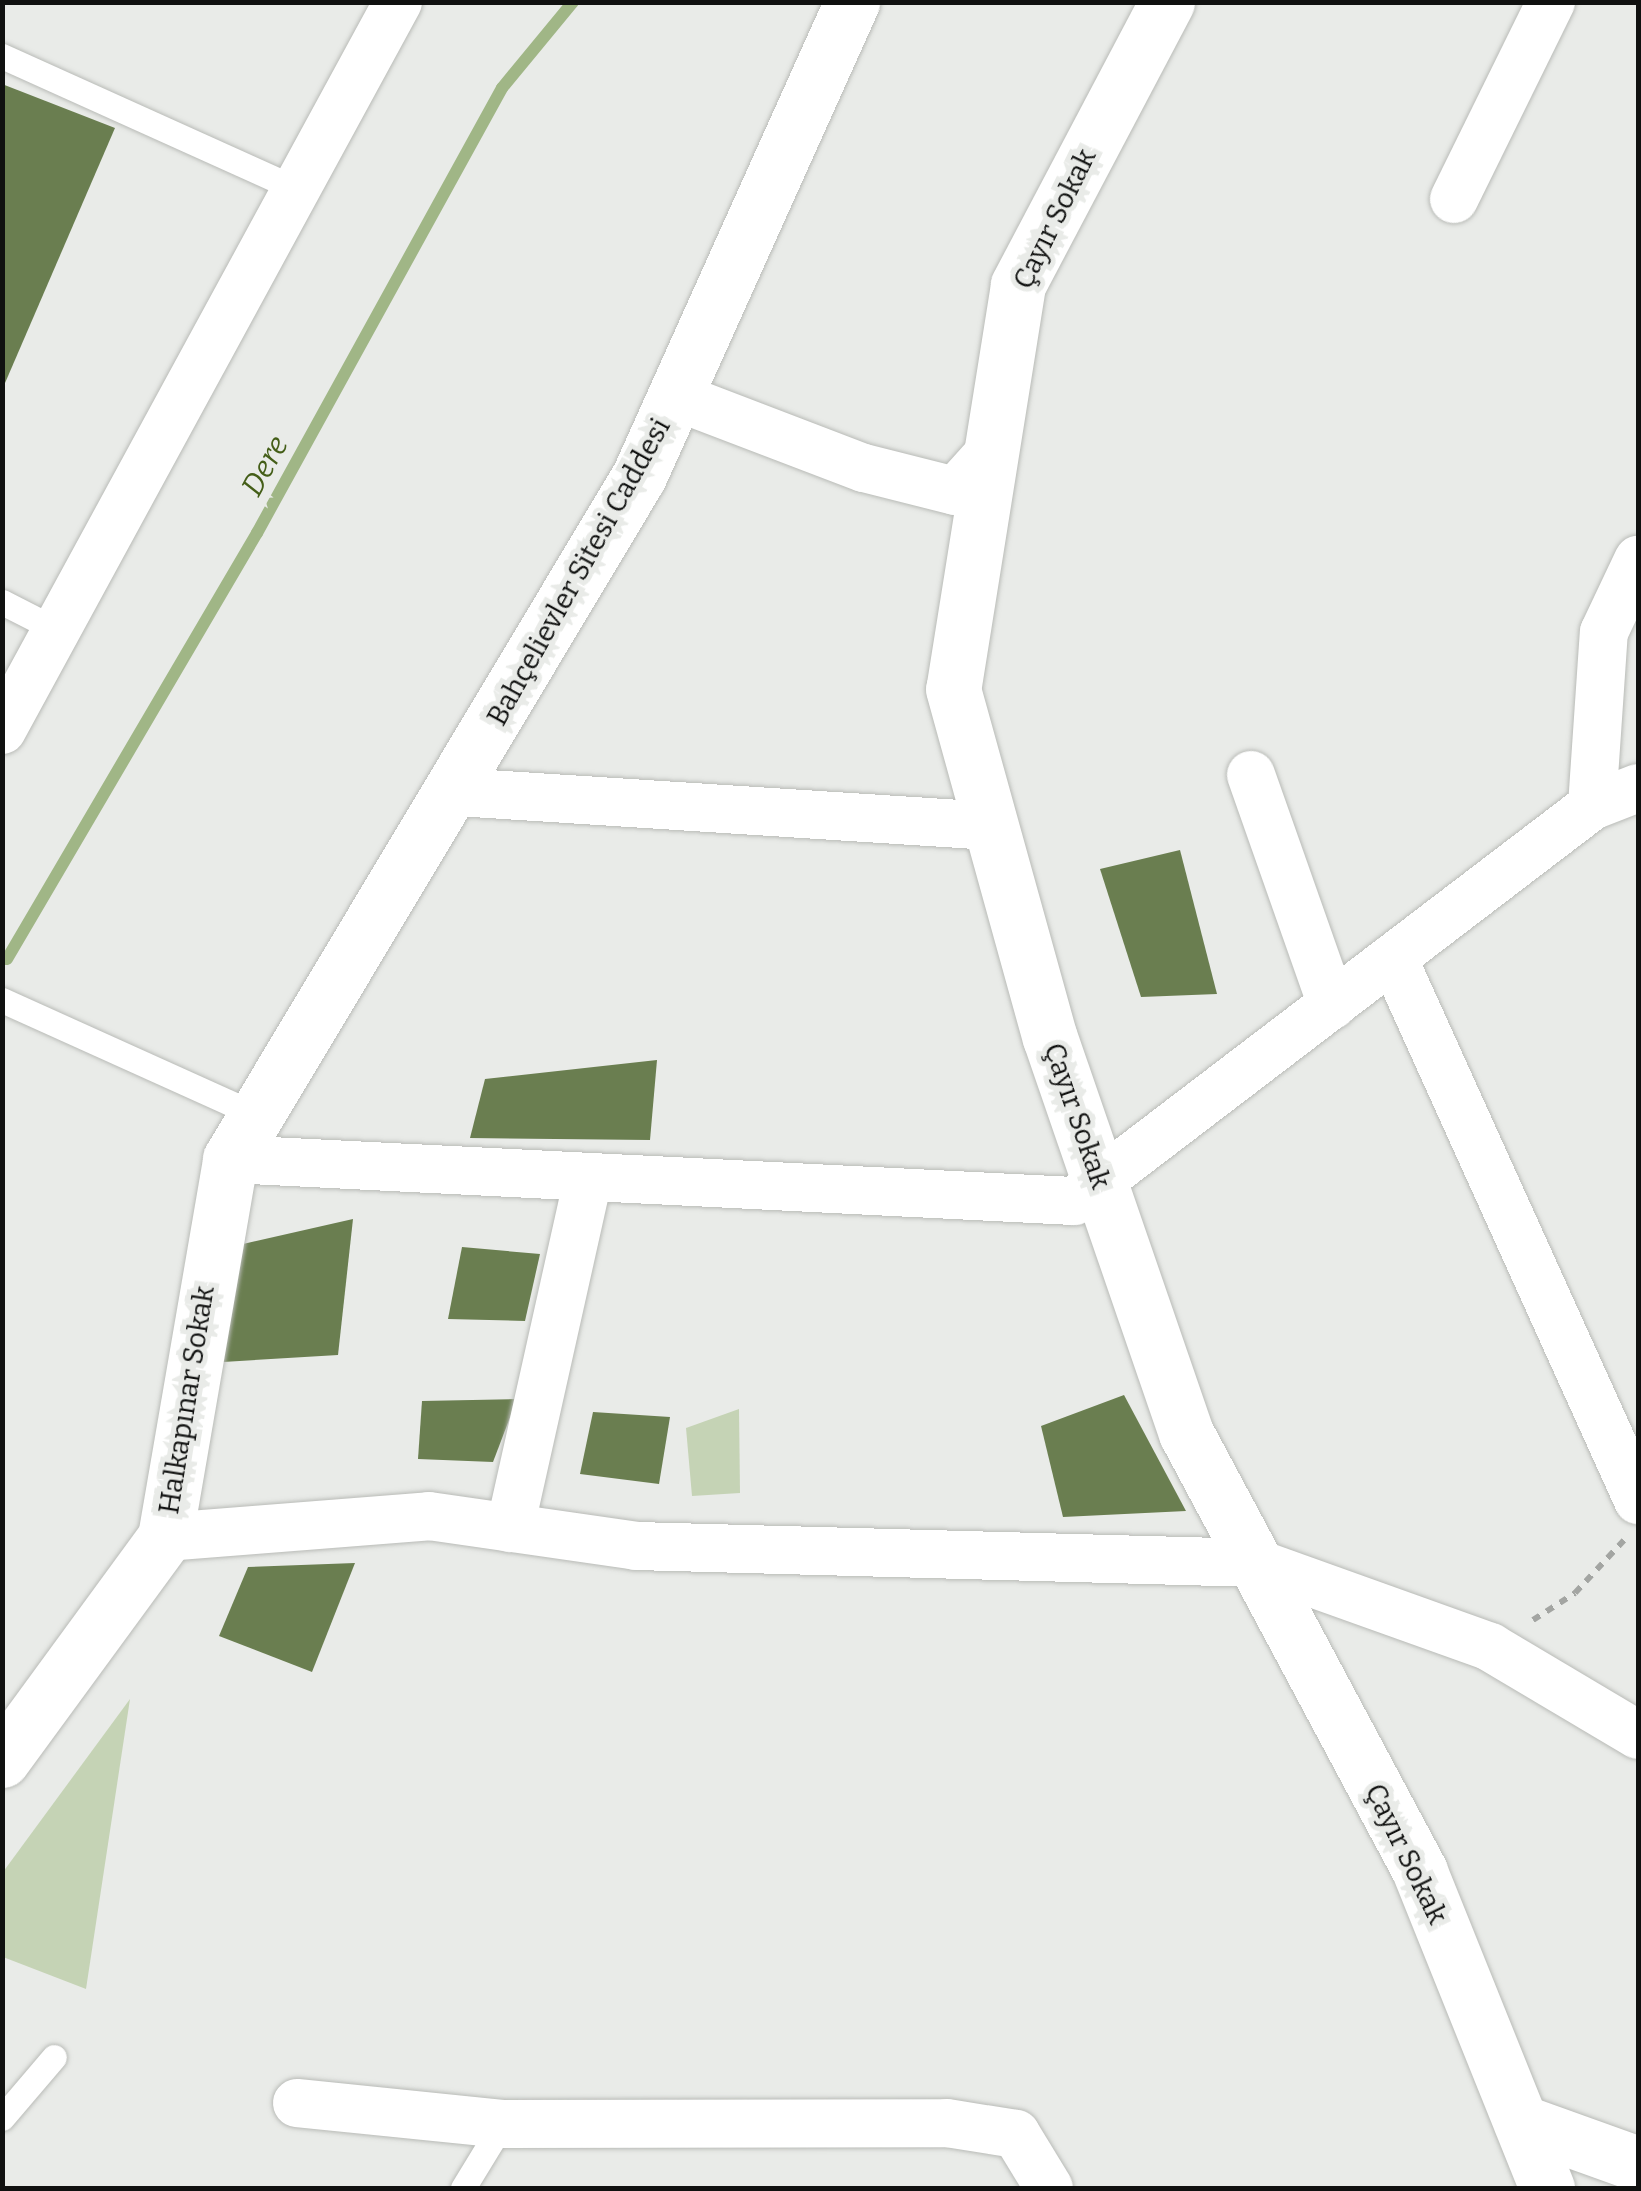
<!DOCTYPE html>
<meta charset="utf-8">
<style>
body{margin:0}
#map{position:relative;width:1641px;height:2191px;overflow:hidden;background:#e9ebe8;font-family:Bitter,serif}
div>[style]{position:absolute}
[style*='--x']{left:calc(var(--x)*1px);top:calc(var(--y)*1px);width:calc(var(--w)*1px);rotate:calc(var(--a)*1deg)}
.green>*{inset:0;background:#c5d3b5}
.stream>*{height:12px;margin:-6px;padding:0 6px;transform-origin:6px;border-radius:6px;background:#a0b686}
.building>*{inset:0;background:#6a7e50}
.path>*{height:6px;margin-top:-3px;transform-origin:0;background:repeating-linear-gradient(90deg,#a3a5a2 0 8px,transparent 0 16px)}
.roads{filter:drop-shadow(0 0 2px #b9bbb7) drop-shadow(0 0 2px #b9bbb7)}
.lane>*{height:25px;margin:-12.5px;padding:0 12.5px;transform-origin:12.5px;border-radius:12.5px;background:#fff}
.street>*{height:48px;margin:-24px;padding:0 24px;transform-origin:24px;border-radius:24px;background:#fff}
.secondary>*{height:55px;margin:-27.5px;padding:0 27.5px;transform-origin:27.5px;border-radius:27.5px;background:#fff}
span{translate:-50% -50%;white-space:nowrap;text-align:center;line-height:1.15;-webkit-text-stroke:10px #e9ebe8;paint-order:stroke}
.street-label{font-size:28px;color:#101110}
.water-label{font-size:30px;color:#445e18;font-style:italic}
.frame{position:absolute;inset:0;border:5px solid #101110;pointer-events:none}
</style>
<div id="map">
<div class="green">
<div style="clip-path:polygon(739px 1409px,740px 1493px,692px 1496px,686px 1428px)"></div>
<div style="clip-path:polygon(130px 1699px,86px 1989px,3px 1957px,3px 1872px)"></div>
</div>
<div class="stream">
<div style="--x:7;--y:959;--w:494;--a:-59.6"></div>
<div style="--x:257;--y:533;--w:508;--a:-61.16"></div>
<div style="--x:502;--y:88;--w:112;--a:-50.5"></div>
</div>
<div class="building">
<div style="clip-path:polygon(2px 84px,115px 128px,2px 390px)"></div>
<div style="clip-path:polygon(1180px 850px,1217px 994px,1141px 997px,1100px 869px)"></div>
<div style="clip-path:polygon(657px 1060px,650px 1140px,470px 1138px,485px 1079px)"></div>
<div style="clip-path:polygon(353px 1219px,338px 1355px,223px 1362px,243px 1244px)"></div>
<div style="clip-path:polygon(462px 1247px,540px 1254px,525px 1321px,448px 1319px)"></div>
<div style="clip-path:polygon(1124px 1395px,1186px 1511px,1063px 1517px,1041px 1426px)"></div>
<div style="clip-path:polygon(517px 1399px,493px 1462px,418px 1459px,422px 1401px)"></div>
<div style="clip-path:polygon(593px 1412px,670px 1417px,659px 1484px,580px 1474px)"></div>
<div style="clip-path:polygon(355px 1563px,312px 1672px,219px 1636px,248px 1567px)"></div>
</div>
<div class="path">
<div style="--x:1533;--y:1620;--w:50;--a:-32.7"></div>
<div style="--x:1575;--y:1593;--w:72;--a:-47.2"></div>
</div>
<div class="roads">
<div class="lane">
<div style="--x:2;--y:56;--w:324;--a:24.3"></div>
<div style="--x:2;--y:602;--w:62;--a:27"></div>
<div style="--x:2;--y:1000;--w:277;--a:24.3"></div>
<div style="--x:2;--y:2118;--w:80;--a:-49.6"></div>
<div style="--x:463;--y:2188;--w:75;--a:-58.6"></div>
</div>
<div class="street">
<div style="--x:1454;--y:199;--w:220;--a:-63.8"></div>
<div style="--x:675;--y:396;--w:202;--a:20.9"></div>
<div style="--x:864;--y:468;--w:94;--a:14.2"></div>
<div style="--x:955;--y:491;--w:55;--a:-47.9"></div>
<div style="--x:2;--y:730;--w:829;--a:-61.46"></div>
<div style="--x:1251;--y:775;--w:244;--a:70.6"></div>
<div style="--x:457;--y:792;--w:536;--a:3.64"></div>
<div style="--x:1592;--y:806;--w:174;--a:-86.1"></div>
<div style="--x:1604;--y:632;--w:80;--a:-64.7"></div>
<div style="--x:1393;--y:958;--w:595;--a:65.68"></div>
<div style="--x:230;--y:1159;--w:845;--a:2.85"></div>
<div style="--x:1074;--y:1201;--w:651;--a:-37.33"></div>
<div style="--x:1592;--y:806;--w:49;--a:-21.4"></div>
<div style="--x:510;--y:1528;--w:340;--a:-77.4"></div>
<div style="--x:165;--y:1537;--w:265;--a:-4.5"></div>
<div style="--x:429;--y:1516;--w:209;--a:8.2"></div>
<div style="--x:636;--y:1546;--w:620;--a:1.57"></div>
<div style="--x:1256;--y:1563;--w:249;--a:19.7"></div>
<div style="--x:1490;--y:1647;--w:172;--a:30.7"></div>
<div style="--x:297;--y:2103;--w:206;--a:5.8"></div>
<div style="--x:502;--y:2124;--w:445;--a:-0.1"></div>
<div style="--x:947;--y:2123;--w:70;--a:9.1"></div>
<div style="--x:1016;--y:2134;--w:63;--a:58.6"></div>
</div>
<div class="secondary">
<div style="--x:1167;--y:2;--w:320;--a:117.8"></div>
<div style="--x:1018;--y:285;--w:409;--a:99.1"></div>
<div style="--x:953;--y:689;--w:362;--a:74.5"></div>
<div style="--x:1050;--y:1038;--w:418;--a:71"></div>
<div style="--x:1186;--y:1433;--w:497;--a:61.9"></div>
<div style="--x:1420;--y:1872;--w:341;--a:68.1"></div>
<div style="--x:2;--y:1760;--w:276;--a:-53.8"></div>
<div style="--x:165;--y:1537;--w:384;--a:-80.2"></div>
<div style="--x:230;--y:1159;--w:796;--a:-59.09"></div>
<div style="--x:639;--y:476;--w:520;--a:-65.8"></div>
<div style="--x:1521;--y:2122;--w:124;--a:19.7"></div>
</div>
</div>
<div class="street-label">
<span style="left:1055px;top:219px;rotate:-64deg">Çayır Sokak</span>
<span style="left:579px;top:572px;rotate:-61deg">Bahçelievler Sitesi Caddesi</span>
<span style="left:1077px;top:1116px;rotate:71deg">Çayır Sokak</span>
<span style="left:187px;top:1400px;rotate:-81deg">Halkapınar Sokak</span>
<span style="left:1406px;top:1854px;rotate:64deg">Çayır Sokak</span>
</div>
<div class="water-label">
<span style="left:265px;top:466px;rotate:-61deg">Dere</span>
</div>
<div class="frame"></div>
</div>
